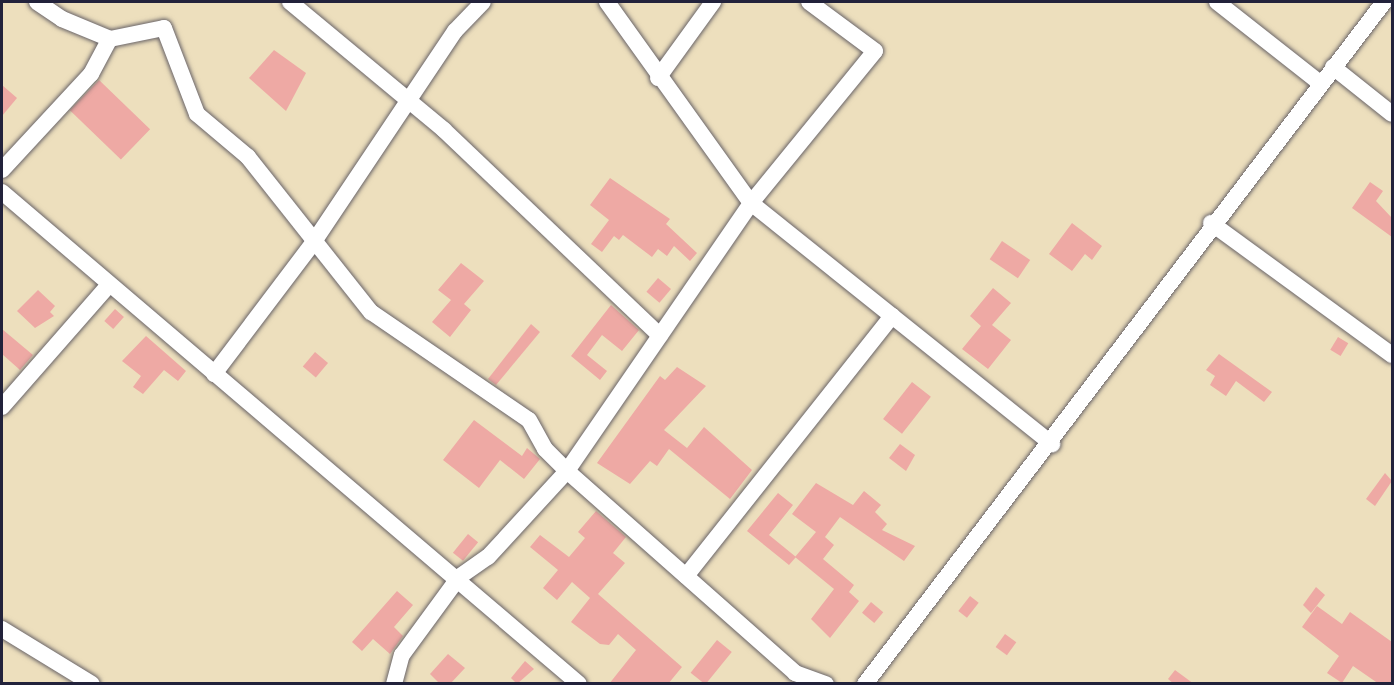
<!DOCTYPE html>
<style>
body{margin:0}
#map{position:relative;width:1394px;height:685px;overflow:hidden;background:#eddfbd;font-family:"Playpen Sans",sans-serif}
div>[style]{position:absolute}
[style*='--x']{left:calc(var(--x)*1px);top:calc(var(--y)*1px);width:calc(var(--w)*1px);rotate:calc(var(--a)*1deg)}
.building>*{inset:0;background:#eea9a4;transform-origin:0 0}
.roads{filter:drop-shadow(0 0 2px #696468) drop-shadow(0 0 2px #696468)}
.minor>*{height:16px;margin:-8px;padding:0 8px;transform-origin:8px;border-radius:8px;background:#fff}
span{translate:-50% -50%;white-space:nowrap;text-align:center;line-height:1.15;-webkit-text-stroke:4.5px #fdfcf7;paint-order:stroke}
.frame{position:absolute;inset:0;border:3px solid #22223b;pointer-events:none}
</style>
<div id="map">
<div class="building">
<div style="clip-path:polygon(274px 50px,306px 73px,286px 111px,249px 78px)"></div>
<div style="left:99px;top:80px;width:71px;height:42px;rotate:44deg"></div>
<div style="clip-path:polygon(2px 85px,17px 98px,2px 116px)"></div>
<div style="clip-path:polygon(610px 178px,670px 219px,666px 224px,697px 253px,690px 261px,674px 246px,667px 256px,658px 249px,652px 257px,623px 235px,619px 240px,614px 236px,602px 252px,591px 244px,609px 220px,590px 205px)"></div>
<div style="clip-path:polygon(1370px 182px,1383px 191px,1376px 201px,1392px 218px,1392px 237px,1352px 208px)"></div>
<div style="clip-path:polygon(1072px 223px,1102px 246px,1092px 260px,1085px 254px,1072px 271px,1049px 254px)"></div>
<div style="left:1002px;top:241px;width:34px;height:22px;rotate:34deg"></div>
<div style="clip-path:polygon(461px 263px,484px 281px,464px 304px,471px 310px,450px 337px,432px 322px,451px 300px,438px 290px)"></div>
<div style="left:658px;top:278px;width:17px;height:18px;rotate:40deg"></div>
<div style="clip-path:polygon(993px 288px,1011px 303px,992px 325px,1011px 340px,988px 369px,962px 349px,981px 326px,970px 316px)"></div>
<div style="clip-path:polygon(38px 290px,55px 306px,50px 312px,54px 316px,35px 328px,17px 311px)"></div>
<div style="clip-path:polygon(611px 305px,639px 330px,622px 351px,602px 335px,587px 355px,607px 371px,600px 380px,571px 356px)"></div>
<div style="left:115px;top:309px;width:12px;height:16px;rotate:42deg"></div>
<div style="clip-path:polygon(531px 324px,540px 332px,496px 385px,488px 379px)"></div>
<div style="clip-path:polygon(2px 329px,33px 355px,20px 370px,2px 354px)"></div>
<div style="clip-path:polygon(146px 336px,186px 371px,178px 381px,164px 370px,143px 394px,133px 387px,141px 376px,122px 361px)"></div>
<div style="left:1338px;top:337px;width:12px;height:15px;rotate:31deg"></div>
<div style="left:315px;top:352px;width:17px;height:19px;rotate:40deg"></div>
<div style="clip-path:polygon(1219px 354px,1272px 392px,1264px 402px,1236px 381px,1226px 396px,1210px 385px,1215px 376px,1206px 370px)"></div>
<div style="clip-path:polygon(677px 367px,706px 386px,664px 430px,687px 448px,704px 427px,752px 470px,730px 499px,669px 449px,657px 466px,650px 461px,630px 484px,597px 463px,660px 376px,665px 380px)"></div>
<div style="left:912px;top:382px;width:24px;height:47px;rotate:38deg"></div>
<div style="clip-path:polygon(474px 420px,522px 456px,527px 448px,540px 459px,524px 479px,500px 460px,479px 488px,443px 460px)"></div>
<div style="clip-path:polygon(900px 444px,915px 455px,906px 471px,889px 458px)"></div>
<div style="clip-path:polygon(1385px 473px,1392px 481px,1375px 506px,1366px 499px)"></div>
<div style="clip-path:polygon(816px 483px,853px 505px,864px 491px,881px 505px,875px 512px,887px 524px,882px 530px,915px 546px,904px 561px,840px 517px,825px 537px,834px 545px,823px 559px,854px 585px,849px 592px,859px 601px,830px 638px,811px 619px,834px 589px,795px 557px,816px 532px,792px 514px)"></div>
<div style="clip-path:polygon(778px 493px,793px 505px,769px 535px,796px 557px,789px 565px,747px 531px)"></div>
<div style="clip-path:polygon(596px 511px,626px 537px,613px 553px,625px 563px,598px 594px,682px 667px,668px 684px,609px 684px,636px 650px,618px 634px,609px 645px,600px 644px,571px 622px,590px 598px,572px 582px,557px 600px,543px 588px,558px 570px,530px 547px,540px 535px,569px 557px,585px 538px,578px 532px)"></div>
<div style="left:468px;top:534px;width:13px;height:24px;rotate:39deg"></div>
<div style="clip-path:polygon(1316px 587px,1325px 595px,1311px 613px,1303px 605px)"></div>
<div style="clip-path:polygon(397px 591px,413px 605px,394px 627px,403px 636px,390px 654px,373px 639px,362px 651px,352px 642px)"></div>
<div style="left:970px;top:596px;width:11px;height:19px;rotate:38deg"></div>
<div style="left:871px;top:602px;width:16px;height:14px;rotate:40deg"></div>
<div style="clip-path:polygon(1317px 606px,1342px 624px,1350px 612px,1392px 642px,1392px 684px,1379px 684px,1353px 666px,1342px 683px,1327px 673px,1339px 656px,1302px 627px)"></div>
<div style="left:1005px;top:634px;width:14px;height:16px;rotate:36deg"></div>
<div style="left:717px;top:640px;width:19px;height:42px;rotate:39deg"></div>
<div style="clip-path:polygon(448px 654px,465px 668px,450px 684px,440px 684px,430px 674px)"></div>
<div style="clip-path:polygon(525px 661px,534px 669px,517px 684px,511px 678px)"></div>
<div style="clip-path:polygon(1175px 670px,1194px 684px,1174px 684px,1168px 679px)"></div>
</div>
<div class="roads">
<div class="minor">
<div style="--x:37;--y:2;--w:30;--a:34"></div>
<div style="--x:62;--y:19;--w:52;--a:22.6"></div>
<div style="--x:290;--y:2;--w:200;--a:39.7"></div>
<div style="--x:444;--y:130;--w:298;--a:43.6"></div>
<div style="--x:607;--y:2;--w:247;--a:54.4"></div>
<div style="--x:751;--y:203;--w:386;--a:38.7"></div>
<div style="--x:1217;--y:2;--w:131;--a:38.2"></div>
<div style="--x:1333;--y:67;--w:75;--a:38.5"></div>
<div style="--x:658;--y:78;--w:94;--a:-54.1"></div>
<div style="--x:2;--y:170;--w:131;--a:-47.2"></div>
<div style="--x:91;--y:74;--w:40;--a:-62"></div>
<div style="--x:110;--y:39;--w:55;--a:-11.5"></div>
<div style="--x:164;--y:28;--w:92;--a:69"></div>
<div style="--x:197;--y:114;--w:67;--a:40.1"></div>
<div style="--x:248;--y:157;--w:198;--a:51.6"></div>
<div style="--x:371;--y:312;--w:191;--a:34.4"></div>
<div style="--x:529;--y:420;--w:33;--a:61"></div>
<div style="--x:545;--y:449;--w:31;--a:45"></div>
<div style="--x:567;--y:471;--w:305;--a:41.5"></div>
<div style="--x:795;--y:673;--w:33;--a:20"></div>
<div style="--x:2;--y:192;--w:758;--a:40.45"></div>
<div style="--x:1211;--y:223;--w:224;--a:36.1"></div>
<div style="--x:214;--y:374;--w:164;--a:-52.9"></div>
<div style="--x:313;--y:243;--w:255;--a:-56.2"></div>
<div style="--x:455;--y:31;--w:40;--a:-46"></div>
<div style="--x:2;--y:407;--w:161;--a:-48.8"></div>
<div style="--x:686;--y:576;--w:332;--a:-51.6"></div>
<div style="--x:2;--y:629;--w:105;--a:31.4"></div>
<div style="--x:394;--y:684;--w:30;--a:-75"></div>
<div style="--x:402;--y:655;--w:97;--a:-53.8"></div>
<div style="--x:459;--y:577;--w:35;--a:-35"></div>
<div style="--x:488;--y:557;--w:117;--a:-47.4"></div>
<div style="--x:567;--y:471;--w:325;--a:-55.5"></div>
<div style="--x:751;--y:203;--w:196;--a:-50.8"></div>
<div style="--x:875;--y:51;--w:82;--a:-143.4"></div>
<div style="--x:865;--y:684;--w:857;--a:-52.73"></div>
</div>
</div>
<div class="frame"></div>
</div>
